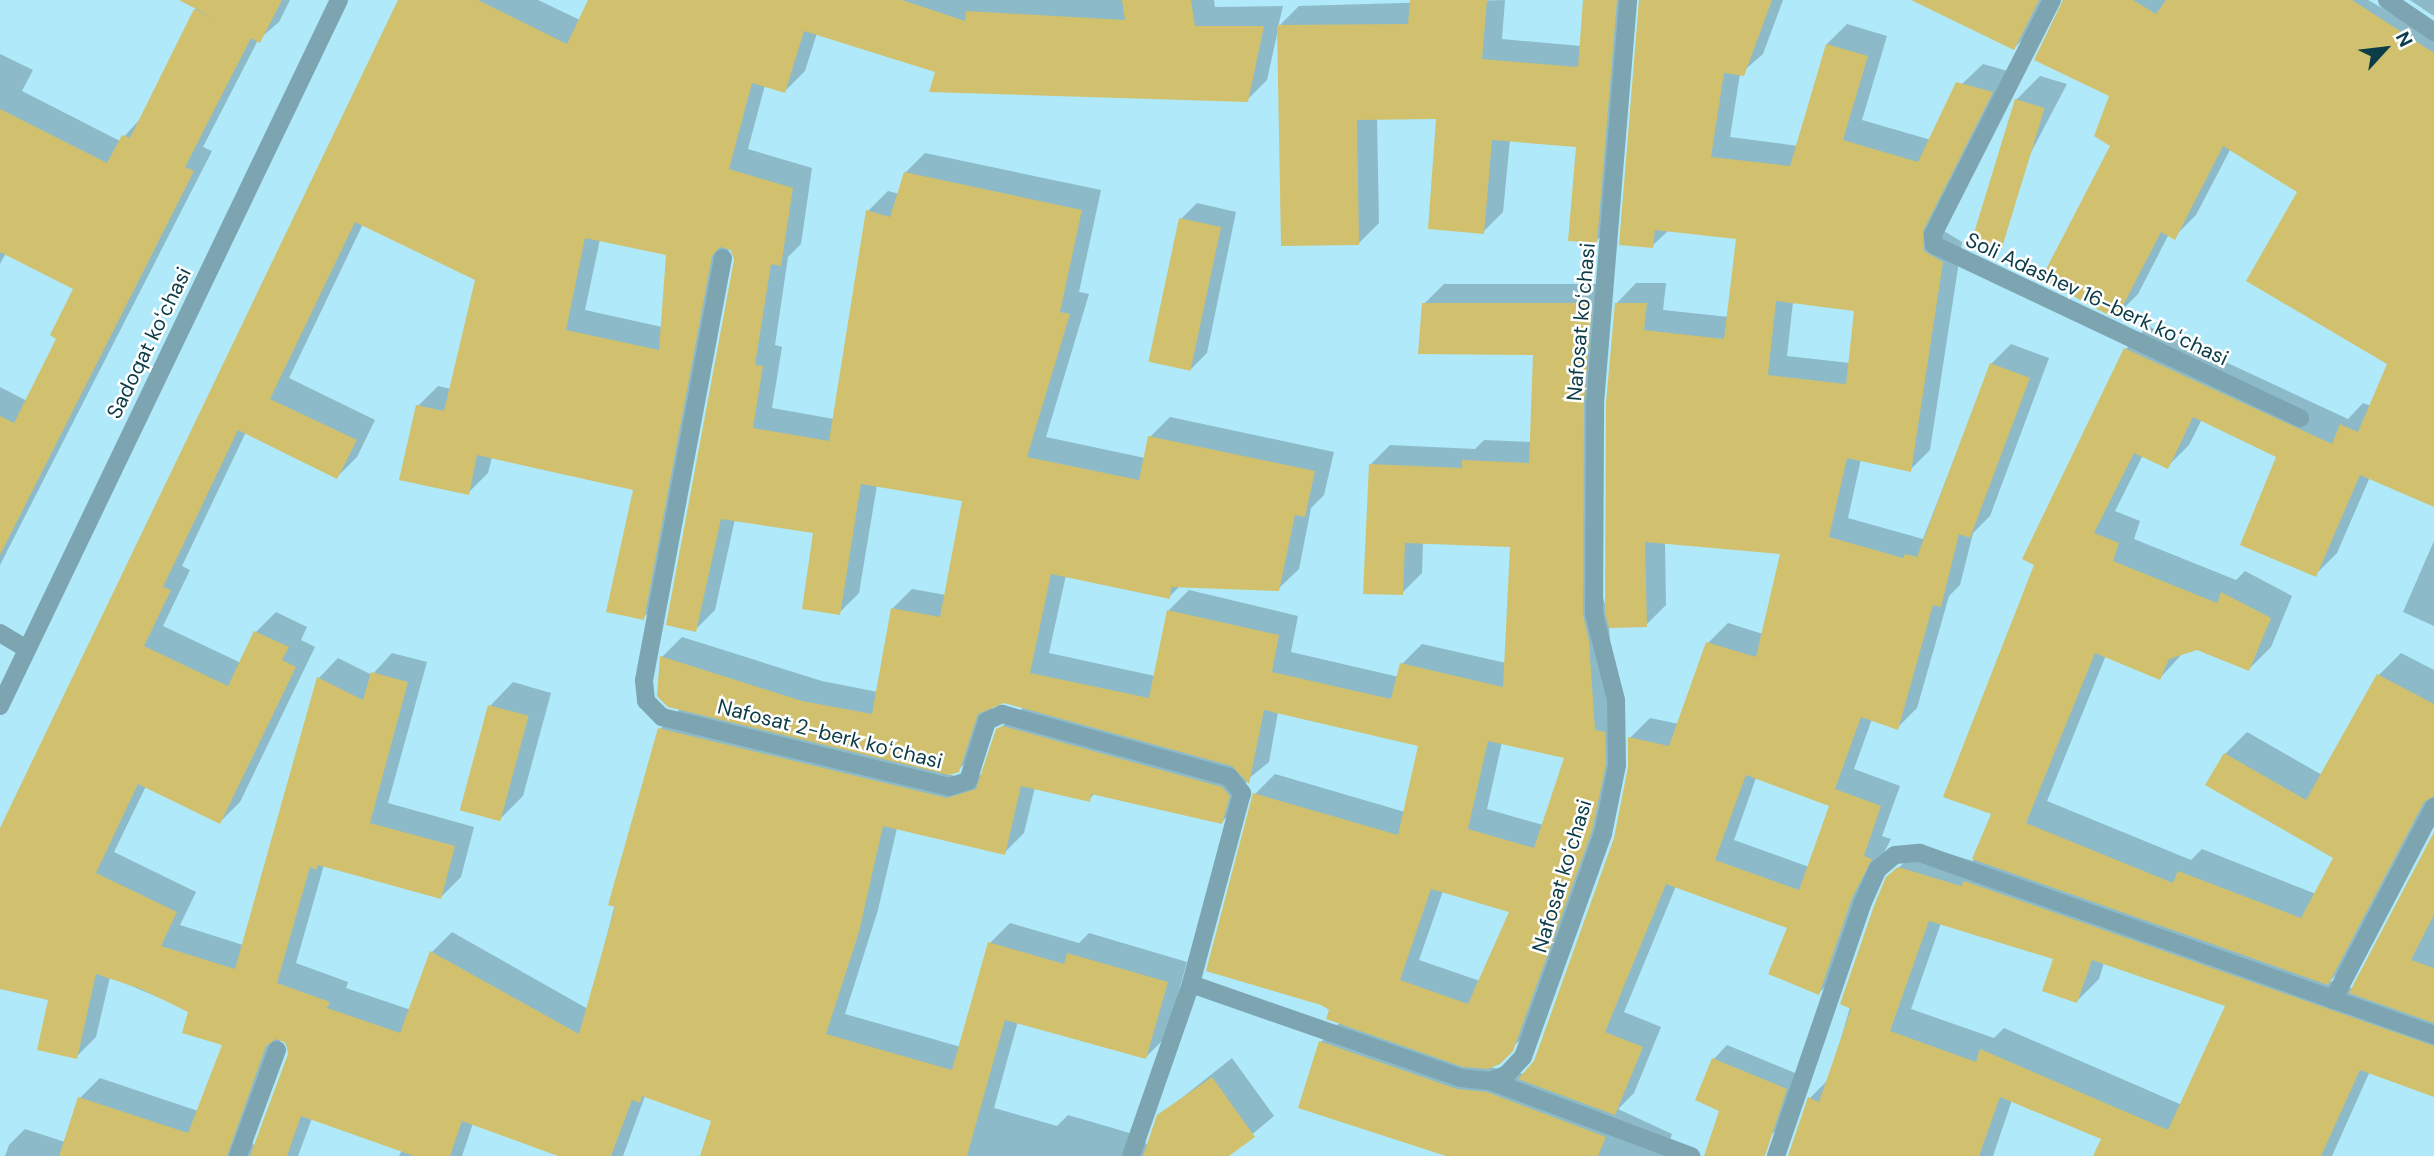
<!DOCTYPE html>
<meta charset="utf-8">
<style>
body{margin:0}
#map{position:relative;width:2434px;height:1156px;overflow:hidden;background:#afe9fa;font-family:"DM Sans",sans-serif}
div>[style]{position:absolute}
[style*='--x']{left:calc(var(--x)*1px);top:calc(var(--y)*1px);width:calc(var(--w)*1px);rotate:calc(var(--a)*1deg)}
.shadow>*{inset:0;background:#0003}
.building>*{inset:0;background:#d1c16e;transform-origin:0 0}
.minor>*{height:18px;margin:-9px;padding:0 9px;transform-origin:9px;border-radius:9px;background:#7ca5b1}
.tertiary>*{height:18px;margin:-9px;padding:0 9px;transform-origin:9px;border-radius:9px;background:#7ca5b1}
span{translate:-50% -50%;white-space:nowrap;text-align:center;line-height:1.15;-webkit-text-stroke:5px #fff;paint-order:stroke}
.street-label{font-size:21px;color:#0c3c47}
.north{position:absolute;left:2350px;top:14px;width:70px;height:70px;-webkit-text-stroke:5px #fff;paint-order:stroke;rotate:63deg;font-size:19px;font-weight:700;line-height:28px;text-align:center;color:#0c3c47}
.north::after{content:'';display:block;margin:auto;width:24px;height:32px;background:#0c3c47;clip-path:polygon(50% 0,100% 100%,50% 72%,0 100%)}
</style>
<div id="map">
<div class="shadow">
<div style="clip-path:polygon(206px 0,290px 0,279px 22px,258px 40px,203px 147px,212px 151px,0 565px,0 387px,27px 401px,58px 338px,76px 289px,6px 253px,0 264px,0 54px,33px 70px,22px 91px,120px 141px,142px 117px,195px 10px)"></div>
<div style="clip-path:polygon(evenodd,399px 0,538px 0,580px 20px,590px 0,1214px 0,1215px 7px,1283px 6px,1278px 27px,1299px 6px,1505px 0,1502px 39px,1581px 46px,1585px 0,1634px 0,1616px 221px,1596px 241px,1578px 145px,1510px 140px,1503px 212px,1483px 232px,1438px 118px,1377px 118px,1379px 223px,1359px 243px,1278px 30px,1267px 80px,1247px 100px,937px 71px,817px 33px,805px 71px,785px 91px,765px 85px,748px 149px,812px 168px,801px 244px,788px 257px,775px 345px,782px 347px,772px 408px,834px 419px,868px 211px,888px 191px,899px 194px,905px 173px,925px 153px,1101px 190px,1079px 292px,1089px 294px,1046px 437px,1145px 458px,1150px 437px,1170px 417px,1334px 452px,1324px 495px,1311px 508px,1299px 569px,1278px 589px,1181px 585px,1169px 597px,1066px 575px,1049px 653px,1155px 676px,1169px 610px,1189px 590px,1298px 616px,1291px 652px,1399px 677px,1402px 664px,1422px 644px,1506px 663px,1511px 546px,1423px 542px,1422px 573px,1402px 593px,1370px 465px,1390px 445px,1475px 449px,1484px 440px,1532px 442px,1535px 353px,1424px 304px,1444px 284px,1611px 284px,1603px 382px,1602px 593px,1606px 609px,1616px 304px,1636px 283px,1666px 283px,1663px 310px,1729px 317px,1738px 238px,1669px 230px,1652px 246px,1641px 0,1783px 0,1763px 54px,1740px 74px,1730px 137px,1798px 146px,1827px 44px,1847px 24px,1887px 36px,1862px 120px,1931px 140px,1962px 84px,1983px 64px,2011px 72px,1944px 231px,1962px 242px,1930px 450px,1910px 470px,1861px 459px,1848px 518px,1923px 539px,1991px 364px,2011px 344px,2049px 358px,1990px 516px,1973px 533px,1960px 585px,1949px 596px,1917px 708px,1897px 728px,1872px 719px,1854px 769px,1900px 786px,1882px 836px,1891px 839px,1872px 876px,1839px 973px,1819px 993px,1789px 927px,1676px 886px,1624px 1012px,1661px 1027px,1634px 1093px,1618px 1109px,1672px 1134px,1667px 1148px,1687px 1156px,1452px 1156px,1300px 1106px,1321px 1042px,1340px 1022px,1331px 1010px,1255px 794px,1275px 774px,1405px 812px,1420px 745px,1278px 712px,1269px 762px,1247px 780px,1241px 802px,1221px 823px,1095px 793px,1089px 800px,1035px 787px,1024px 833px,1004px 853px,897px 828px,878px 910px,845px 1014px,961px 1047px,990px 943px,1010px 923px,1079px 943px,1089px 933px,1187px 962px,1166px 1037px,1145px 1058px,1018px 1021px,994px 1108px,1057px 1126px,1068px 1115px,1140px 1136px,1148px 1146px,1159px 1116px,1232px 1058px,1274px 1116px,1226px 1156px,718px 1156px,714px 1120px,645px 1096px,623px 1156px,563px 1156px,473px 1123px,462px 1156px,399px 1156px,402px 1150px,312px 1118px,298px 1156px,5px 1156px,9px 1145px,25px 1129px,65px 1142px,80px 1098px,100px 1078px,198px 1111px,224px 1044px,191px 1011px,110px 977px,96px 1037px,76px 1057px,51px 998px,0 987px,0 832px,399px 0,363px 224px,477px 279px,451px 389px,438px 386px,418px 406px,468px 493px,488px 473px,492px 457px,635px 489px,643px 618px,663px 598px,729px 248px,736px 260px,695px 630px,715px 610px,735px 519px,815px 532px,839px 613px,859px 593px,877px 485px,964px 499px,946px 595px,912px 589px,892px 609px,878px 692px,822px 681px,682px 637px,662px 657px,681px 708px,660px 729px,588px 1009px,452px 932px,432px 952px,411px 1010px,346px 988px,348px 982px,296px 963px,324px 865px,441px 897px,461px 877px,474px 827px,388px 803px,427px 662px,392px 653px,372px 675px,338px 658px,319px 678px,243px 945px,180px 925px,196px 892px,114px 852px,146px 786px,220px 822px,240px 802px,315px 647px,301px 640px,307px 627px,276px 612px,256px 632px,241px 663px,163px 626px,190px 570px,182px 566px,246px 432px,337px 477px,357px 457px,375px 420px,289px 378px,363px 224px,399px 0,600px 239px,668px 253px,662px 327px,585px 310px,600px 239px,399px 0,1793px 302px,1855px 309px,1850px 363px,1787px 356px,1793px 302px,399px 0,1665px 542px,1783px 552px,1763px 634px,1728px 623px,1708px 643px,1679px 724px,1650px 718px,1630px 738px,1630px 767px,1615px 838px,1535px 1062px,1524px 1074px,1489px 1067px,1533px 1029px,1625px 743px,1614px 710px,1609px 626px,1646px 625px,1666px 605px,1665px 542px,399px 0,1004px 701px,1024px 707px,998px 730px,983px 774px,967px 779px,947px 774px,958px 770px,979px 750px,993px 706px,1004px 701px,399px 0,1502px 742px,1566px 757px,1543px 825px,1487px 809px,1502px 742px,399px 0,1756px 778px,1831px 805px,1809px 867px,1734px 840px,1756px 778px,399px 0,1443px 891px,1511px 911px,1480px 981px,1419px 960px,1443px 891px,399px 0,282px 1036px,290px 1054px,255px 1148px,247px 1131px,282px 1036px)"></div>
<div style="clip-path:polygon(2005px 0,2049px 0,2036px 26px,2014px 48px)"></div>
<div style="clip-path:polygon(evenodd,2062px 0,2368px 0,2434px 38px,2434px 506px,2370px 477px,2337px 553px,2315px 575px,2278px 456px,2202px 419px,2189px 445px,2167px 467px,2143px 455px,2115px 511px,2140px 521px,2134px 539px,2236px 580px,2245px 571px,2292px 596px,2271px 647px,2249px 669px,2197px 648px,2183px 653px,2160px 678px,2106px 655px,2047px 801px,2191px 860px,2202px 849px,2316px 894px,2335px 857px,2225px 754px,2247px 732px,2322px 775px,2379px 675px,2401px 653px,2434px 670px,2434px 800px,2350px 961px,2330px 981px,2354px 989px,2434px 835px,2434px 1095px,2370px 1071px,2332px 1156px,2095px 1156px,2103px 1138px,2012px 1100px,1993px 1156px,1822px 1156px,1810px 1098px,1829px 1079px,1888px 878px,1922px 846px,1973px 861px,1993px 813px,2037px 564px,2024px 558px,2126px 349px,2148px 326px,2348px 419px,2363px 403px,2371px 406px,2389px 363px,2299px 191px,2231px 148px,2196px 215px,2174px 237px,2169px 234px,2138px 294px,2116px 316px,2112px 95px,2062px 0,1941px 923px,2055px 958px,2077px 1001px,2099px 979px,2104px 963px,2228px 1005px,2182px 1105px,2004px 1028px,1994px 1038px,1911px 1009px,1941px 923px)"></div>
<div style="clip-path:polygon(2410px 0,2434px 0,2434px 15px,2432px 15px)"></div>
<div style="clip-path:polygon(2040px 76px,2067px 84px,1996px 219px,1973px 242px,2016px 100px)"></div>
<div style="clip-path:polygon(1197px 203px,1236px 212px,1207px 353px,1191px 369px,1181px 219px)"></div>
<div style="clip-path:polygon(2434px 541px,2434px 626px,2403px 612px)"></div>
<div style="clip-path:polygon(513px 682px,551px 693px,523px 796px,500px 819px,490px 706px)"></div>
<div style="clip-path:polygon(1727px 1045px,1800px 1075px,1783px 1124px,1769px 1137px,1721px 1110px,1714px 1059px)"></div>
</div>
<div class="building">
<div style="clip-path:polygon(179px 0,282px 0,260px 43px,251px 38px,185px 167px,194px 171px,0 555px,0 416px,14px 423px,56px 339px,50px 335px,73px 289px,0 252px,0 109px,107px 163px,122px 135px,130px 138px,194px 9px,215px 19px)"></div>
<div style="clip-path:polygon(evenodd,398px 0,478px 0,567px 44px,588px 0,902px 0,965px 21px,966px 11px,1125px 20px,1122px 0,1191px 0,1195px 26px,1264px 26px,1248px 102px,929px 92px,935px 72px,804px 31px,785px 93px,752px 83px,729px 169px,793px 188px,781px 266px,771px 264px,755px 365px,763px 366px,753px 428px,829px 441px,866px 210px,890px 217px,904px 172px,1082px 210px,1060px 312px,1070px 314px,1027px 457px,1139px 480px,1148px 436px,1315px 471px,1305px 517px,1295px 515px,1279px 591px,1171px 587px,1170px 599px,1051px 574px,1030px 673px,1149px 698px,1167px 610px,1279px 635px,1272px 672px,1391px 699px,1400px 663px,1503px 687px,1510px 547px,1405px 543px,1403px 595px,1363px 594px,1369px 464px,1462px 468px,1462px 460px,1529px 463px,1533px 355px,1418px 354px,1422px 303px,1592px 303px,1584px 403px,1583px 614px,1589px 641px,1595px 730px,1605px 732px,1606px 764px,1592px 831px,1513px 1051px,1500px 1064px,1488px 1069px,1463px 1067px,1326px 1019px,1329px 1010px,1321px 1005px,1206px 971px,1253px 793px,1398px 835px,1418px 746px,1264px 710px,1249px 784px,1232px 766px,1004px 703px,978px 714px,959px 772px,949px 775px,668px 707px,657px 696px,660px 656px,802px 701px,872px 714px,891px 608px,940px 617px,962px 501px,861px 484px,840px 615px,802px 609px,813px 533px,721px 519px,696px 632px,666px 625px,734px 260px,731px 250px,720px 247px,712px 256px,644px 620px,606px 612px,633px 490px,477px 455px,469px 495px,399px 480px,416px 405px,444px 411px,475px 280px,355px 222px,270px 399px,357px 440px,337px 479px,238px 430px,163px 587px,171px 590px,144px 646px,228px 686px,254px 631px,289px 647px,282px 660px,296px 667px,220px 824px,138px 784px,96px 873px,177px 912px,161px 946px,235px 969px,317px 677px,363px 700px,371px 672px,408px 682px,370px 823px,455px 846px,441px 899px,318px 865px,316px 870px,310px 867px,277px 983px,330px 1002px,327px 1008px,400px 1033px,430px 951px,579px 1034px,615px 907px,608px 905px,658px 728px,947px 798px,976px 789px,996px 729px,1003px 726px,1222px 787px,1230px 796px,1222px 824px,1091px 794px,1090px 802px,1021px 786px,1005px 855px,883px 826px,859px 932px,826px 1034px,952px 1070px,988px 942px,1064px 964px,1067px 953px,1168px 982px,1146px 1059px,1005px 1020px,967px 1156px,700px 1156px,711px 1121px,642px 1096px,640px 1103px,632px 1100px,611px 1156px,558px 1156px,462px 1121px,450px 1156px,414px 1156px,301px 1116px,287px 1156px,250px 1156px,288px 1054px,286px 1043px,276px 1039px,266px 1046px,227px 1156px,59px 1156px,78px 1097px,188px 1133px,222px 1045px,182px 1033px,188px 1012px,141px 989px,96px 974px,77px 1059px,37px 1050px,48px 1000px,0 989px,0 828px,398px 0,585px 238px,666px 255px,659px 350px,566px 330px,585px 238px,398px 0,1488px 741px,1564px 758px,1534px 848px,1468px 829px,1488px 741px,398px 0,1431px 889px,1509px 912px,1468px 1004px,1400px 980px,1431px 889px)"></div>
<div style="clip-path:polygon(1410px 0,1487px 0,1482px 59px,1578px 67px,1583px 0,1617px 0,1597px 243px,1568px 241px,1576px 147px,1492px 140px,1484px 234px,1428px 229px,1436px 119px,1357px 120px,1359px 245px,1281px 246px,1277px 25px,1408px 24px)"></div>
<div style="clip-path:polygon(evenodd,1639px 0,1772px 0,1744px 76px,1724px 73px,1711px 157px,1790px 166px,1826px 44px,1868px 56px,1843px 140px,1918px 162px,1956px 82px,1993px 92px,1923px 231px,1924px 251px,1943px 262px,1911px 472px,1847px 458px,1829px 537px,1903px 558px,1905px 554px,1917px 557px,1990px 363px,2030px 378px,1970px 538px,1959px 534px,1941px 607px,1933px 605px,1898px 730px,1861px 717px,1835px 789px,1881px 806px,1864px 856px,1872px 859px,1852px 898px,1819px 995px,1768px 974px,1787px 928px,1666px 884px,1605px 1032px,1643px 1047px,1615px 1115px,1518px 1079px,1534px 1061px,1614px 838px,1628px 767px,1628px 737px,1669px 746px,1706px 642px,1756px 657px,1780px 554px,1645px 542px,1647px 627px,1609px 628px,1605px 613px,1606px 403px,1615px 303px,1647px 303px,1644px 330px,1724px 339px,1736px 239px,1655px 230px,1653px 248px,1619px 245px,1639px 0,1776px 301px,1854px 311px,1846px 384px,1768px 375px,1776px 301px,1639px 0,1746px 775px,1829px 806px,1799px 890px,1715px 860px,1746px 775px)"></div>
<div style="clip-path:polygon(1911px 0,2039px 0,2014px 50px)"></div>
<div style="clip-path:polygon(2063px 0,2133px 0,2156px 14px,2166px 0,2352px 0,2434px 53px,2434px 507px,2360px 475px,2316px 577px,2240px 545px,2276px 457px,2193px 417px,2168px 469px,2134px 453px,2094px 533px,2119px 543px,2113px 561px,2217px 603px,2221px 592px,2271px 618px,2249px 671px,2197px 650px,2169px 659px,2160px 680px,2095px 653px,2026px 823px,2173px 883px,2178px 871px,2301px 918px,2333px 858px,2205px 785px,2224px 753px,2306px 800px,2377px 674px,2434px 704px,2434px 796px,2424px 802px,2328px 985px,1972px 859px,1991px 814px,1943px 797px,2034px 565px,2022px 559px,2124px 348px,2332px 444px,2340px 424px,2358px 432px,2387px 364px,2246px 281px,2297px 192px,2223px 146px,2175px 240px,2161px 232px,2116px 319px,2041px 279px,2110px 146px,2094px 136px,2109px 96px,2034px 60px)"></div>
<div style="left:2015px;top:99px;width:31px;height:148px;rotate:17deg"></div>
<div style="left:1179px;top:218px;width:43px;height:147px;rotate:12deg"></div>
<div style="left:488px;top:705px;width:42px;height:109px;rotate:15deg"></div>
<div style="clip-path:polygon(2434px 832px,2434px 915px,2411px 960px,2434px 968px,2434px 1023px,2349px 993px)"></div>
<div style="clip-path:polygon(evenodd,1898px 867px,1961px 886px,1964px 881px,2434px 1046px,2434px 1097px,2360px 1070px,2321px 1156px,2093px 1156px,2101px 1139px,2000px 1097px,1979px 1156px,1788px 1156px,1808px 1097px,1819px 1102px,1851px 1009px,1840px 1004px,1874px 906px,1886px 877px,1898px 867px,1929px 921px,2053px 959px,2042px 991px,2077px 1003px,2092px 960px,2225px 1006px,2168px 1130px,1980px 1049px,1976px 1062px,1890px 1031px,1929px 921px)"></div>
<div style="clip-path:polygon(1319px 1041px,1457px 1089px,1487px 1092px,1606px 1137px,1598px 1156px,1446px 1156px,1298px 1108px)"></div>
<div style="clip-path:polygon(1712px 1058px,1787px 1089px,1765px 1156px,1704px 1156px,1719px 1111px,1695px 1100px)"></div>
<div style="clip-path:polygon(1212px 1077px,1255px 1137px,1229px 1156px,1143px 1156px,1157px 1115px)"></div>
</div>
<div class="minor">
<div style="--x:2052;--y:0;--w:263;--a:116.9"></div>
<div style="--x:1933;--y:235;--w:10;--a:84"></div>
<div style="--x:1934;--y:245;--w:405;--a:25.3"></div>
<div style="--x:723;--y:258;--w:430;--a:100.6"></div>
<div style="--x:644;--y:681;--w:20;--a:84"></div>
<div style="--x:646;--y:701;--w:23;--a:45"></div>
<div style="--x:662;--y:717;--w:295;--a:13.7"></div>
<div style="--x:949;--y:787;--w:20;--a:-18"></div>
<div style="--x:968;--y:781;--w:63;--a:-72.4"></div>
<div style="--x:987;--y:721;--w:17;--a:-25"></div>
<div style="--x:1002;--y:714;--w:236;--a:15.5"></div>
<div style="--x:1229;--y:777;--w:21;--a:51"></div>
<div style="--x:1242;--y:793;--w:198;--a:105"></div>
<div style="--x:0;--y:633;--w:31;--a:31"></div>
<div style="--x:0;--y:706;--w:783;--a:-64.35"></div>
<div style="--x:2333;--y:1000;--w:218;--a:-62.4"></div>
<div style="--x:1490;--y:1081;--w:215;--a:20.5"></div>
<div style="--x:238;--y:1156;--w:113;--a:-69.8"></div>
<div style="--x:1131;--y:1156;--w:182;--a:-70.8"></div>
<div style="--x:1191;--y:984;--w:286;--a:19.2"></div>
<div style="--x:1461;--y:1078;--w:29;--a:6"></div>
<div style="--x:1490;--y:1081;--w:18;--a:-22"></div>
<div style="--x:1507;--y:1074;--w:23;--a:-47"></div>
<div style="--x:1523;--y:1057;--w:237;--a:-70.3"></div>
<div style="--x:1603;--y:834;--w:70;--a:-78.5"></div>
<div style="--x:1617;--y:765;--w:65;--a:-90.9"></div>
<div style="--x:1616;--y:700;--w:89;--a:-104.3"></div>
<div style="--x:1594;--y:614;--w:211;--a:-89.7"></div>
<div style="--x:1595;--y:403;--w:404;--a:-85.3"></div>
<div style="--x:1776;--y:1156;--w:268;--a:-71.1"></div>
<div style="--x:1863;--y:902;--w:35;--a:-66"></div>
<div style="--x:1877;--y:870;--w:23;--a:-40"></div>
<div style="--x:1895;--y:855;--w:25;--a:-5"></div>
<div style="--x:1920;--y:853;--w:545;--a:19.5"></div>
</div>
<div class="tertiary">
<div style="--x:2387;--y:0;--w:57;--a:34.2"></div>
</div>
<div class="street-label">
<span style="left:2097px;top:299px;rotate:25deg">Soli Adashev 16-berk koʻchasi</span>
<span style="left:1581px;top:322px;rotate:-85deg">Nafosat koʻchasi</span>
<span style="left:149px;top:343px;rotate:-64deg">Sadoqat koʻchasi</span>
<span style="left:830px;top:734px;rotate:14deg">Nafosat 2-berk koʻchasi</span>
<span style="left:1562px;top:876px;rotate:-73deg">Nafosat koʻchasi</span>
</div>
<div class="north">N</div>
</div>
